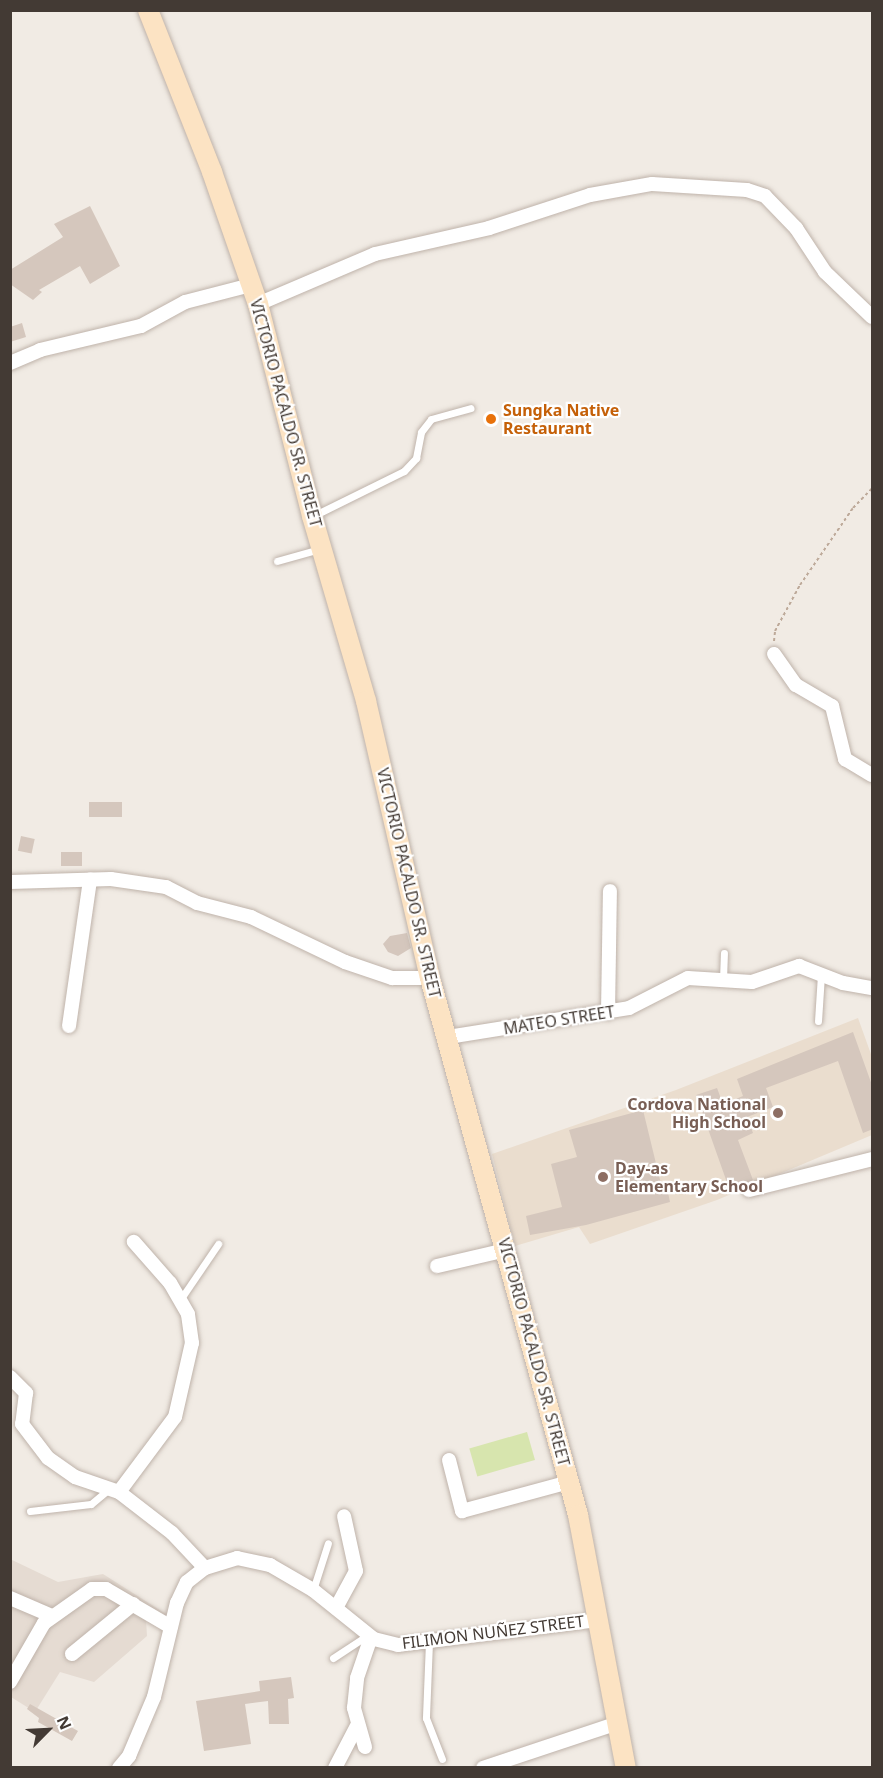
<!DOCTYPE html>
<meta charset="utf-8">
<style>
body{margin:0}
#map{position:relative;width:883px;height:1778px;overflow:hidden;background:#f1ebe4;font-family:"Noto Sans",sans-serif}
div>[style]{position:absolute}
[style*='--x']{left:calc(var(--x)*1px);top:calc(var(--y)*1px);width:calc(var(--w)*1px);rotate:calc(var(--a)*1deg)}
.residential>*{inset:0;background:#e5dbd2}
.education>*{inset:0;background:#eaddce}
.green>*{inset:0;background:#d7e5ae;transform-origin:0 0}
.building>*{inset:0;background:#d5c7bd;transform-origin:0 0}
.path>*{height:2px;margin-top:-1px;transform-origin:0;background:repeating-linear-gradient(90deg,#bda999 0 3px,transparent 0 6px)}
.roads{filter:drop-shadow(0 0 2px #bfb3aa) drop-shadow(0 0 2px #bfb3aa)}
.lane>*{height:7px;margin:-3.5px;padding:0 3.5px;transform-origin:3.5px;border-radius:3.5px;background:#fff}
.street>*{height:14px;margin:-7px;padding:0 7px;transform-origin:7px;border-radius:7px;background:#fff}
.secondary>*{height:20px;margin:-10px;padding:0 10px;transform-origin:10px;border-radius:10px;background:#fce3c3}
.dots>*{width:16px;height:16px;translate:-50% -50%;box-sizing:border-box;border:3px solid #fff;border-radius:50%}
span{translate:-50% -50%;white-space:nowrap;text-align:center;line-height:1.15;-webkit-text-stroke:4.5px #fff;paint-order:stroke}
.food-label{font-size:16px;color:#c56008;font-weight:700}
.left{translate:0 -50%;text-align:left}
.street-label{font-size:16px;color:#433a34}
.education-label{font-size:16px;color:#785e54;font-weight:700}
.right{translate:-100% -50%;text-align:right}
.frame{position:absolute;inset:0;border:12px solid #433a34;pointer-events:none}
.north{position:absolute;left:18px;top:1700px;width:60px;height:60px;-webkit-text-stroke:4px #fff;paint-order:stroke;rotate:66deg;font-size:16px;font-weight:700;line-height:24px;text-align:center;color:#433a34}
.north::after{content:'';display:block;margin:auto;width:21px;height:27px;background:#433a34;clip-path:polygon(50% 0,100% 100%,50% 72%,0 100%)}
</style>
<div id="map">
<div class="residential">
<div style="clip-path:polygon(10px 1559px,58px 1582px,103px 1574px,166px 1614px,161px 1628px,146px 1620px,147px 1636px,94px 1682px,60px 1672px,35px 1712px,11px 1697px)"></div>
</div>
<div class="education">
<div style="clip-path:polygon(858px 1018px,872px 1057px,872px 1135px,717px 1200px,590px 1244px,579px 1227px,515px 1246px,492px 1154px,676px 1090px)"></div>
</div>
<div class="green">
<div style="left:527px;top:1432px;width:29px;height:60px;rotate:74deg"></div>
</div>
<div class="building">
<div style="clip-path:polygon(90px 206px,120px 266px,90px 284px,80px 266px,39px 290px,42px 292px,33px 300px,10px 284px,10px 270px,63px 237px,54px 224px)"></div>
<div style="clip-path:polygon(22px 323px,26px 337px,10px 342px,10px 327px)"></div>
<div style="left:89px;top:802px;width:33px;height:15px"></div>
<div style="left:21px;top:836px;width:14px;height:15px;rotate:12deg"></div>
<div style="left:82px;top:852px;width:14px;height:21px;rotate:90deg"></div>
<div style="clip-path:polygon(407px 933px,411px 948px,398px 956px,388px 952px,383px 944px,390px 936px)"></div>
<div style="clip-path:polygon(853px 1032px,873px 1088px,873px 1129px,863px 1133px,838px 1061px,766px 1088px,773px 1107px,747px 1117px,753px 1133px,738px 1140px,753px 1180px,730px 1191px,696px 1095px,717px 1088px,723px 1104px,743px 1096px,737px 1079px)"></div>
<div style="clip-path:polygon(643px 1110px,661px 1184px,666px 1183px,670px 1202px,586px 1225px,530px 1235px,526px 1216px,562px 1207px,551px 1164px,577px 1157px,569px 1130px)"></div>
<div style="clip-path:polygon(291px 1677px,294px 1698px,288px 1699px,289px 1724px,269px 1724px,268px 1701px,245px 1704px,251px 1744px,204px 1751px,196px 1701px,260px 1691px,259px 1681px)"></div>
<div style="clip-path:polygon(30px 1704px,78px 1731px,72px 1741px,38px 1722px,39px 1718px,27px 1709px)"></div>
</div>
<div class="path">
<div style="--x:774;--y:641;--w:10;--a:-84"></div>
<div style="--x:775;--y:631;--w:52;--a:-61.5"></div>
<div style="--x:800;--y:585;--w:93;--a:-55.5"></div>
<div style="--x:853;--y:508;--w:28;--a:-46"></div>
</div>
<div class="roads">
<div class="lane">
<div style="--x:315;--y:515;--w:99;--a:-26.3"></div>
<div style="--x:404;--y:471;--w:18;--a:-47"></div>
<div style="--x:416;--y:458;--w:26;--a:-79"></div>
<div style="--x:421;--y:432;--w:16;--a:-52"></div>
<div style="--x:431;--y:419;--w:41;--a:-15.4"></div>
<div style="--x:277;--y:561;--w:45;--a:-15.6"></div>
<div style="--x:723;--y:980;--w:27;--a:-88"></div>
<div style="--x:818;--y:1021;--w:46;--a:-86.3"></div>
<div style="--x:180;--y:1300;--w:68;--a:-55.8"></div>
<div style="--x:30;--y:1511;--w:61;--a:-6.5"></div>
<div style="--x:91;--y:1504;--w:23;--a:-40"></div>
<div style="--x:313;--y:1590;--w:49;--a:-72.3"></div>
<div style="--x:429;--y:1642;--w:76;--a:92.3"></div>
<div style="--x:426;--y:1718;--w:44;--a:68.7"></div>
<div style="--x:333;--y:1658;--w:42;--a:-33.3"></div>
</div>
<div class="street">
<div style="--x:258;--y:304;--w:127;--a:-23.1"></div>
<div style="--x:375;--y:254;--w:117;--a:-12.8"></div>
<div style="--x:489;--y:228;--w:106;--a:-18.1"></div>
<div style="--x:590;--y:195;--w:63;--a:-10.1"></div>
<div style="--x:652;--y:184;--w:95;--a:3.6"></div>
<div style="--x:747;--y:190;--w:19;--a:18"></div>
<div style="--x:765;--y:196;--w:45;--a:45.9"></div>
<div style="--x:796;--y:228;--w:53;--a:56.6"></div>
<div style="--x:825;--y:272;--w:65;--a:43.8"></div>
<div style="--x:10;--y:363;--w:33;--a:-23"></div>
<div style="--x:40;--y:350;--w:104;--a:-13.4"></div>
<div style="--x:141;--y:326;--w:50;--a:-28.6"></div>
<div style="--x:185;--y:302;--w:68;--a:-14.4"></div>
<div style="--x:774;--y:654;--w:38;--a:55"></div>
<div style="--x:796;--y:685;--w:42;--a:30.3"></div>
<div style="--x:832;--y:706;--w:55;--a:76.2"></div>
<div style="--x:845;--y:759;--w:31;--a:31"></div>
<div style="--x:10;--y:882;--w:101;--a:-1.7"></div>
<div style="--x:111;--y:879;--w:56;--a:8.3"></div>
<div style="--x:166;--y:887;--w:35;--a:27"></div>
<div style="--x:197;--y:903;--w:56;--a:14.5"></div>
<div style="--x:251;--y:917;--w:104;--a:25.6"></div>
<div style="--x:345;--y:962;--w:50;--a:18.8"></div>
<div style="--x:392;--y:978;--w:38;--a:0"></div>
<div style="--x:608;--y:1013;--w:122;--a:-89.1"></div>
<div style="--x:69;--y:1026;--w:148;--a:-81.8"></div>
<div style="--x:448;--y:1037;--w:183;--a:-9.1"></div>
<div style="--x:629;--y:1008;--w:66;--a:-27"></div>
<div style="--x:688;--y:978;--w:64;--a:3.6"></div>
<div style="--x:752;--y:982;--w:50;--a:-18.8"></div>
<div style="--x:799;--y:966;--w:47;--a:21.1"></div>
<div style="--x:843;--y:983;--w:29;--a:10"></div>
<div style="--x:749;--y:1190;--w:127;--a:-14.1"></div>
<div style="--x:437;--y:1266;--w:71;--a:-13.1"></div>
<div style="--x:10;--y:1377;--w:23;--a:45"></div>
<div style="--x:26;--y:1393;--w:31;--a:97"></div>
<div style="--x:22;--y:1424;--w:43;--a:52.6"></div>
<div style="--x:48;--y:1458;--w:33;--a:35"></div>
<div style="--x:75;--y:1477;--w:46;--a:18.8"></div>
<div style="--x:119;--y:1492;--w:67;--a:37.7"></div>
<div style="--x:172;--y:1533;--w:48;--a:46.7"></div>
<div style="--x:449;--y:1460;--w:53;--a:75.7"></div>
<div style="--x:462;--y:1511;--w:111;--a:-15.2"></div>
<div style="--x:119;--y:1492;--w:94;--a:-53.3"></div>
<div style="--x:175;--y:1417;--w:76;--a:-77.1"></div>
<div style="--x:192;--y:1343;--w:29;--a:-98"></div>
<div style="--x:188;--y:1314;--w:36;--a:-120"></div>
<div style="--x:170;--y:1283;--w:55;--a:-131.3"></div>
<div style="--x:10;--y:1598;--w:46;--a:23.2"></div>
<div style="--x:336;--y:1608;--w:42;--a:-61.6"></div>
<div style="--x:356;--y:1571;--w:56;--a:-102.3"></div>
<div style="--x:72;--y:1654;--w:79;--a:-39.3"></div>
<div style="--x:10;--y:1682;--w:68;--a:-60"></div>
<div style="--x:44;--y:1623;--w:59;--a:-35.3"></div>
<div style="--x:92;--y:1589;--w:14;--a:0"></div>
<div style="--x:106;--y:1589;--w:75;--a:30.3"></div>
<div style="--x:365;--y:1747;--w:41;--a:-105.8"></div>
<div style="--x:354;--y:1708;--w:30;--a:-84"></div>
<div style="--x:357;--y:1678;--w:43;--a:-71.1"></div>
<div style="--x:119;--y:1768;--w:16;--a:-50"></div>
<div style="--x:129;--y:1756;--w:64;--a:-67"></div>
<div style="--x:154;--y:1697;--w:97;--a:-76.3"></div>
<div style="--x:177;--y:1603;--w:23;--a:-65"></div>
<div style="--x:187;--y:1582;--w:23;--a:-38"></div>
<div style="--x:205;--y:1568;--w:34;--a:-17"></div>
<div style="--x:237;--y:1558;--w:34;--a:12"></div>
<div style="--x:270;--y:1565;--w:50;--a:30.2"></div>
<div style="--x:313;--y:1590;--w:78;--a:38.8"></div>
<div style="--x:374;--y:1639;--w:25;--a:14"></div>
<div style="--x:398;--y:1645;--w:202;--a:-7.1"></div>
<div style="--x:335;--y:1768;--w:47;--a:-62.4"></div>
<div style="--x:483;--y:1768;--w:142;--a:-18.4"></div>
</div>
<div class="secondary">
<div style="--x:148;--y:10;--w:174;--a:68.4"></div>
<div style="--x:212;--y:172;--w:140;--a:70.8"></div>
<div style="--x:258;--y:304;--w:219;--a:75.7"></div>
<div style="--x:312;--y:516;--w:193;--a:73.7"></div>
<div style="--x:366;--y:701;--w:284;--a:77"></div>
<div style="--x:430;--y:978;--w:557;--a:74.59"></div>
<div style="--x:578;--y:1515;--w:258;--a:79.3"></div>
</div>
</div>
<div class="dots">
<div style="left:491px;top:419px;background:#e8710a"></div>
<div style="left:778px;top:1113px;background:#8d6e63"></div>
<div style="left:603px;top:1177px;background:#8d6e63"></div>
</div>
<div class="food-label">
<span class="left" style="left:503px;top:419px">Sungka Native<br>Restaurant</span>
</div>
<div class="street-label">
<span style="left:286px;top:413px;rotate:75deg">VICTORIO PACALDO SR. STREET</span>
<span style="left:409px;top:883px;rotate:77deg">VICTORIO PACALDO SR. STREET</span>
<span style="left:559px;top:1020px;rotate:-9deg">MATEO STREET</span>
<span style="left:534px;top:1352px;rotate:75deg">VICTORIO PACALDO SR. STREET</span>
<span style="left:493px;top:1632px;rotate:-7deg">FILIMON NUÑEZ STREET</span>
</div>
<div class="education-label">
<span class="right" style="left:766px;top:1113px">Cordova National<br>High School</span>
<span class="left" style="left:615px;top:1177px">Day-as<br>Elementary School</span>
</div>
<div class="frame"></div>
<div class="north">N</div>
</div>
